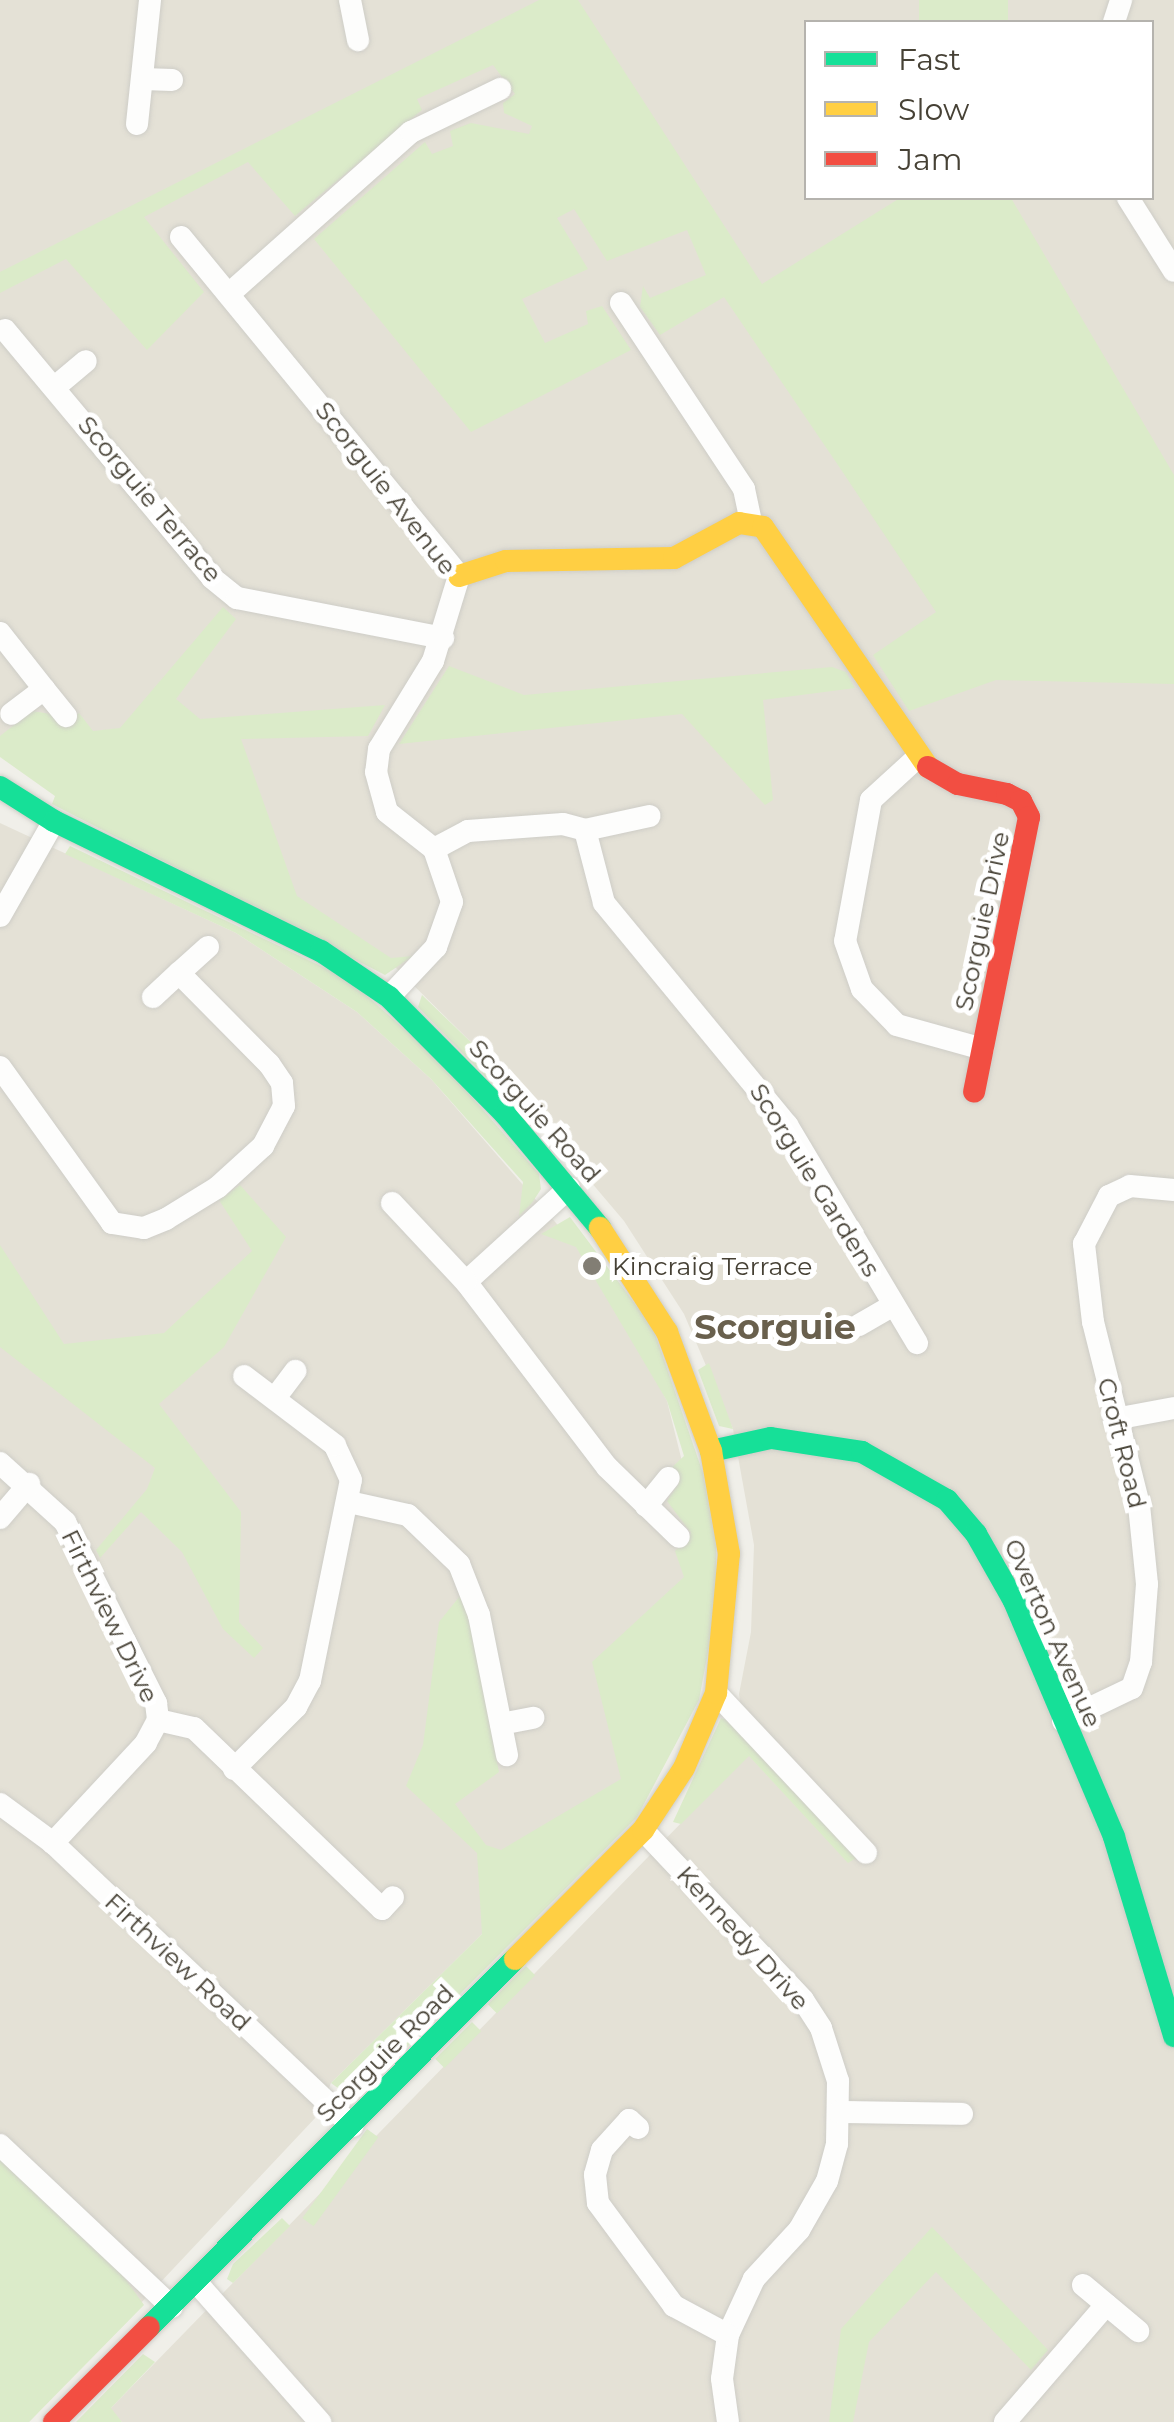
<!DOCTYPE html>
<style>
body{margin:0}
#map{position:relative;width:1174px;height:2422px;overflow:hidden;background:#f0efe9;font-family:Montserrat,sans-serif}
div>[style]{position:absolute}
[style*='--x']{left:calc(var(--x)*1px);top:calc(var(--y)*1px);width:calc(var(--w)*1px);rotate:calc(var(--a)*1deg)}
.residential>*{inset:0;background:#e4e1d6}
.green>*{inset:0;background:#dbebc9;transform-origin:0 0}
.roads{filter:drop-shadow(0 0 2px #cecdc7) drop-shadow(0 0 2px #cecdc7)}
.street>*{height:22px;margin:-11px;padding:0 11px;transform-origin:11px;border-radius:11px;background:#fdfdfc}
.fast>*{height:22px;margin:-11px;padding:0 11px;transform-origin:11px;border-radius:11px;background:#16e098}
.slow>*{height:22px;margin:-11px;padding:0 11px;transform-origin:11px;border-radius:11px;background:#ffcf43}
.jam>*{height:22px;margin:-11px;padding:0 11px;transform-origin:11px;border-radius:11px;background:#f24e42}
.dots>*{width:28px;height:28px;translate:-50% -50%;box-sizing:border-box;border:5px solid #fff;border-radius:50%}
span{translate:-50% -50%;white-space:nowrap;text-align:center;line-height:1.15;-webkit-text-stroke:10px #fff;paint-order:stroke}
.street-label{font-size:25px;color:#464135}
.poi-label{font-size:25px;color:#464135}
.left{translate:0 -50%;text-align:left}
.district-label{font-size:35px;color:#69604d;font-weight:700}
.legend{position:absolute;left:804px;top:20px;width:350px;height:180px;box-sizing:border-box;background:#fff;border:2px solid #b5b3ae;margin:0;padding:12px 18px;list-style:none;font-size:30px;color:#464135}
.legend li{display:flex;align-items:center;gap:20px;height:50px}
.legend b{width:50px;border:2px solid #b5b3ae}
</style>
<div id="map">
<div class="residential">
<div style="clip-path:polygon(evenodd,0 0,1174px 0,1174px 2422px,122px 2422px,110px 2409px,686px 1818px,744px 1731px,739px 1694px,751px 1632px,754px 1545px,733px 1429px,684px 1314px,624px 1221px,479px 1050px,393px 965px,0 754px,0 0,806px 22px,1152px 22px,1152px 198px,806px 198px,806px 22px)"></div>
<div style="clip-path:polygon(0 823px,236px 933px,357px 1012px,431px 1079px,576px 1246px,647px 1363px,667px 1401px,695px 1514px,663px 1736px,482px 1934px,331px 2083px,317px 2116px,29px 2422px,0 2422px)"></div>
</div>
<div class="green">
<div style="clip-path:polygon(539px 0,578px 0,762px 284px,900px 198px,1011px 198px,1174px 475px,1174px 684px,996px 680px,909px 711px,873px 655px,936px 612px,842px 471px,724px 297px,660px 335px,640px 307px,643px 286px,650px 298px,706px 275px,687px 230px,607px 261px,574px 209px,557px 218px,588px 269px,522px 299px,545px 343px,588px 324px,586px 311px,602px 306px,631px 350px,471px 432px,314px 239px,425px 142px,432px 154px,453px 146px,450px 131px,471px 123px,529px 134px,532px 126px,504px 113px,503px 103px,515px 94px,493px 65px,417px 99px,422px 110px,295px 216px,248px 162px,144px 217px,204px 292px,147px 350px,66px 259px,0 293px,0 272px)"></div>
<div style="left:919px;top:0;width:89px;height:23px"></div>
<div style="clip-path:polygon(223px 607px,236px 619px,176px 699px,200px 719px,385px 705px,368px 736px,241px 739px,297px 896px,391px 958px,413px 956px,385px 975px,52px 804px,55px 796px,0 757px,0 736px,32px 711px,51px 714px,62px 726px,79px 713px,93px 731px,120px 728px)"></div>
<div style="clip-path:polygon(449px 666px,524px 695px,832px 667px,846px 672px,855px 688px,763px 700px,773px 800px,765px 805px,682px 714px,399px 744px)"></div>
<div style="clip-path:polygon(70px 846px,348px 979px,441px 1062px,539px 1174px,541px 1189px,532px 1203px,519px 1216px,523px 1182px,431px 1079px,357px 1012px,236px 933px,65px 854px)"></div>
<div style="clip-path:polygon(422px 995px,479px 1050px,512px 1089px,504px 1096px,418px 1007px)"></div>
<div style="clip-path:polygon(240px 1185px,286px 1237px,224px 1347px,159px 1404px,241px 1512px,239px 1622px,263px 1648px,254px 1658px,223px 1629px,182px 1552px,141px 1512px,100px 1558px,96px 1550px,147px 1489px,155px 1468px,0 1347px,0 1245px,64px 1344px,164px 1333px,252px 1251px,219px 1200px)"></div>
<div style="clip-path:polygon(570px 1217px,653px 1328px,703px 1473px,716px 1544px,716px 1609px,699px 1700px,637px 1817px,358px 2096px,346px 2094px,331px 2083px,482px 1934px,477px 1853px,406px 1786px,423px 1745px,439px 1622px,464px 1591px,499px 1772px,455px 1804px,486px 1845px,501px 1850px,621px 1779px,592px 1662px,684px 1577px,675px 1551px,691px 1533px,667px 1501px,679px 1483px,668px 1471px,684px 1456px,667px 1401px,576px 1247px,541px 1234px)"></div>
<div style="clip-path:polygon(709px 1363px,733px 1429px,719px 1426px,698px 1370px)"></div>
<div style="clip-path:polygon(721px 1718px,734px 1722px,858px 1857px,848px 1863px,749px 1756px,681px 1824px,673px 1822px)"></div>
<div style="left:526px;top:1966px;width:13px;height:54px;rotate:45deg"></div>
<div style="left:472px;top:2022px;width:13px;height:52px;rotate:45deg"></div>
<div style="left:367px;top:2129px;width:14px;height:110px;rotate:36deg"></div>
<div style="clip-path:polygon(0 2160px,116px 2266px,144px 2305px,29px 2422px,0 2422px)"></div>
<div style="clip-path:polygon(282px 2218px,290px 2226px,233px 2283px,227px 2279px,233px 2264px)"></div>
<div style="clip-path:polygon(932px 2227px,1048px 2350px,1031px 2370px,936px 2272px,869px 2342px,853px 2422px,829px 2422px,841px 2329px)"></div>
<div style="clip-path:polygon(143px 2354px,155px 2362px,111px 2408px,122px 2422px,76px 2422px)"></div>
</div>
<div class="roads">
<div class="street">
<div style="--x:350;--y:0;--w:41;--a:78.7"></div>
<div style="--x:1114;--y:22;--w:23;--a:-72"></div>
<div style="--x:143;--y:79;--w:29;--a:2"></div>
<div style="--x:137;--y:124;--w:125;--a:-84"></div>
<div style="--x:1128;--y:198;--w:86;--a:57.8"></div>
<div style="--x:181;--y:237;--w:438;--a:50.6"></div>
<div style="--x:459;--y:576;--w:89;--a:107"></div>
<div style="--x:433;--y:661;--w:103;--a:121.5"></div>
<div style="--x:379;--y:749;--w:23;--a:97"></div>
<div style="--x:376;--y:772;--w:41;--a:74.6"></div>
<div style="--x:387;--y:812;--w:60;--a:38.2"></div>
<div style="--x:434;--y:849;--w:56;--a:71.2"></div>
<div style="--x:452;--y:902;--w:48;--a:109.6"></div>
<div style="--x:436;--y:947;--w:69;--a:133.2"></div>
<div style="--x:229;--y:294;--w:244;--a:-41.7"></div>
<div style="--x:411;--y:132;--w:99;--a:-25.8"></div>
<div style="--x:621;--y:303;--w:223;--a:56.5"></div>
<div style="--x:744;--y:489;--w:33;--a:78"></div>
<div style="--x:5;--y:330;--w:323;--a:50.1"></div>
<div style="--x:212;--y:578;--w:32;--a:39"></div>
<div style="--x:237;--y:598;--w:210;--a:11"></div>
<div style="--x:55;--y:387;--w:40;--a:-40"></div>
<div style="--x:0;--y:633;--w:71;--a:51.8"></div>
<div style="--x:44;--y:689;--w:41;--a:142.9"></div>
<div style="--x:44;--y:689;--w:35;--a:51"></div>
<div style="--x:919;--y:756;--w:65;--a:137.5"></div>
<div style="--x:871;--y:800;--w:143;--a:100.4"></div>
<div style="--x:845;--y:941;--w:51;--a:70.5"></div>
<div style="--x:862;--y:989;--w:50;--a:45.8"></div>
<div style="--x:897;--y:1025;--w:89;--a:15.6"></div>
<div style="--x:585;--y:830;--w:66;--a:-12.2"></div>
<div style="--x:434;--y:849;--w:38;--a:-28"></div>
<div style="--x:468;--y:831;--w:95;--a:-4.2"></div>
<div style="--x:563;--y:824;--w:23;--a:15"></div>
<div style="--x:585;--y:830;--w:75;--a:75.4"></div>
<div style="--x:604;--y:903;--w:288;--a:50.5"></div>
<div style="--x:787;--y:1125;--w:254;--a:59.2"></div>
<div style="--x:0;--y:916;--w:109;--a:-60.4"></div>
<div style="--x:153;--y:997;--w:35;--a:-43"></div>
<div style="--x:0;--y:1067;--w:192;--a:54.3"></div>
<div style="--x:112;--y:1223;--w:32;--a:9"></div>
<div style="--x:144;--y:1228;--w:24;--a:-22"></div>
<div style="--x:166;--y:1219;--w:61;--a:-31.6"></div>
<div style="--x:218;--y:1187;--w:61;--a:-42.3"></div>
<div style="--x:263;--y:1146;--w:45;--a:-62.3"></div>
<div style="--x:284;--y:1106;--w:23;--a:-95"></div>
<div style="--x:282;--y:1083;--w:23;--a:-124"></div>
<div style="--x:269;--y:1064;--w:128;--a:-134.7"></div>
<div style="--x:179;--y:973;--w:39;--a:-42"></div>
<div style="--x:569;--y:1188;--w:139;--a:137.6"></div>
<div style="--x:466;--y:1282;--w:233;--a:52.7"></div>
<div style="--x:607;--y:1467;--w:100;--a:44.2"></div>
<div style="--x:392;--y:1203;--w:108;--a:46.9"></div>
<div style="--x:859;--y:1325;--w:39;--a:-30"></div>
<div style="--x:275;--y:1398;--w:34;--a:-53"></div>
<div style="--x:1115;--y:1419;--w:60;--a:-10.6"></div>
<div style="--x:0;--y:1463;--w:88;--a:42.2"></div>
<div style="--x:65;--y:1522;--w:203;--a:63.3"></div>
<div style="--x:156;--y:1703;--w:17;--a:83"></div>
<div style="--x:158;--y:1720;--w:26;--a:118"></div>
<div style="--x:146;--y:1743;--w:137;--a:132.9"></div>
<div style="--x:349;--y:1502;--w:60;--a:12.4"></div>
<div style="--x:408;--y:1515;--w:71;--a:43.9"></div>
<div style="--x:459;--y:1564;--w:55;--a:68.6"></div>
<div style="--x:479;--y:1615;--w:143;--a:78.7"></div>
<div style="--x:646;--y:1506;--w:36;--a:-51"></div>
<div style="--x:0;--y:1518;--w:45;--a:-49.5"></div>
<div style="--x:716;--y:1693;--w:219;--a:46.8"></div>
<div style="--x:158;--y:1720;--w:37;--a:13"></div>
<div style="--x:194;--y:1728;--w:261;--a:43.9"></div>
<div style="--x:382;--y:1909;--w:16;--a:-47"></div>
<div style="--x:1063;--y:1721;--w:76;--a:-25.6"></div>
<div style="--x:1132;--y:1688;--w:28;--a:-71"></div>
<div style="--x:1141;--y:1662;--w:78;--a:-85.6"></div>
<div style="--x:1147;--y:1584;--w:79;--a:-95.8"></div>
<div style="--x:1139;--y:1505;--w:189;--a:-104.1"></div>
<div style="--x:1093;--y:1322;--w:79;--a:-96.6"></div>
<div style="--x:1084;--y:1244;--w:54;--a:-62.5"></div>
<div style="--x:1109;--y:1196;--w:23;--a:-25"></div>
<div style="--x:1130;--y:1186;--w:44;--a:5.2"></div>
<div style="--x:501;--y:1724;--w:33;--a:-11"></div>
<div style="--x:234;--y:1769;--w:88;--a:-45"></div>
<div style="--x:296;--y:1707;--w:30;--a:-62"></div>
<div style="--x:310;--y:1681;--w:205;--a:-78.5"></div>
<div style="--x:351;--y:1480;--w:38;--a:-115"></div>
<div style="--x:335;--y:1445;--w:114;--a:-142.8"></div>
<div style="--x:0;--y:1804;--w:66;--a:36.3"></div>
<div style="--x:53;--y:1843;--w:412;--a:43.4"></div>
<div style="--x:643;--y:1830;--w:233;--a:46.7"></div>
<div style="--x:803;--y:2000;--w:33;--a:57"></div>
<div style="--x:821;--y:2028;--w:56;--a:72.2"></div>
<div style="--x:838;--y:2081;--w:63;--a:90.9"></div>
<div style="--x:837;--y:2144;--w:38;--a:105"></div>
<div style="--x:827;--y:2181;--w:56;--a:119.7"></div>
<div style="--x:799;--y:2230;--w:67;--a:132.6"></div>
<div style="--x:754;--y:2279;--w:62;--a:114.9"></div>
<div style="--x:728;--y:2335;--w:44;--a:97.8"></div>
<div style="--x:722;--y:2379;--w:43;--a:82.1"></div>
<div style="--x:839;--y:2112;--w:123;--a:0.9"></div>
<div style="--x:638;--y:2128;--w:12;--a:-138"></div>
<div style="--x:629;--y:2120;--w:40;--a:132"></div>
<div style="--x:602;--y:2150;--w:26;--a:106"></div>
<div style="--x:595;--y:2175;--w:28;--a:84"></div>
<div style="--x:598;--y:2203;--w:128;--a:53.6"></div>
<div style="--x:674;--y:2306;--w:61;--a:28.2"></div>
<div style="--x:0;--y:2145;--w:236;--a:43.3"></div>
<div style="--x:197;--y:2283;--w:186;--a:48.5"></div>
<div style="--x:1083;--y:2285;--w:72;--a:39.9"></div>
<div style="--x:1005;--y:2422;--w:155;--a:-49.2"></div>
</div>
<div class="fast">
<div style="--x:0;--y:787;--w:64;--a:32.2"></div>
<div style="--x:54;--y:821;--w:297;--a:26"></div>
<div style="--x:321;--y:951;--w:82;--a:34.1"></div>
<div style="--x:389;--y:997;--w:165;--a:45.2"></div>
<div style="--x:505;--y:1114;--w:148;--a:50.2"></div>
<div style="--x:711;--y:1451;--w:61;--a:-12.2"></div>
<div style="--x:771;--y:1438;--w:92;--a:8.7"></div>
<div style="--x:862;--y:1452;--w:98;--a:29.5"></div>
<div style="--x:947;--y:1500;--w:45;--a:49.5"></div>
<div style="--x:976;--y:1534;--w:77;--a:60.4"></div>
<div style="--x:1014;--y:1601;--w:256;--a:67"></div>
<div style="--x:1114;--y:1837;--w:208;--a:73.2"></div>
<div style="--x:149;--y:2327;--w:519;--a:-45.16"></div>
</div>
<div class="slow">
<div style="--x:459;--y:576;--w:49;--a:-17.7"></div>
<div style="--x:506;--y:561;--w:168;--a:-1"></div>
<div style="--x:674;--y:558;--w:74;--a:-28.3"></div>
<div style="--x:739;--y:523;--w:24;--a:9"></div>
<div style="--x:763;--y:527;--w:291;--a:55.5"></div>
<div style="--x:515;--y:1959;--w:182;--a:-45.2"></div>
<div style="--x:643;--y:1830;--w:74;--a:-56.5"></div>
<div style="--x:684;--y:1768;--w:82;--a:-66.9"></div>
<div style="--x:716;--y:1693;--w:140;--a:-84.7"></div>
<div style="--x:729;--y:1554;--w:105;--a:-99.9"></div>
<div style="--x:711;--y:1451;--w:127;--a:-110.3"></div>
<div style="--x:667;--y:1332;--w:124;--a:-122.8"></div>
</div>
<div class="jam">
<div style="--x:928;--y:767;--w:34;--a:30"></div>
<div style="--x:958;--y:784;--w:50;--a:11.5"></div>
<div style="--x:1007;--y:794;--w:16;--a:27"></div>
<div style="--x:1021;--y:801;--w:18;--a:63"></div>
<div style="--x:1029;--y:817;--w:280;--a:101.3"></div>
<div style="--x:54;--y:2422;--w:134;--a:-45"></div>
</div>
</div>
<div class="dots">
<div style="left:592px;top:1266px;background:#827e74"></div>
</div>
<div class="street-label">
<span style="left:386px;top:488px;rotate:52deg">Scorguie Avenue</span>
<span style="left:150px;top:499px;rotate:50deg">Scorguie Terrace</span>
<span style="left:982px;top:921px;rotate:-78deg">Scorguie Drive</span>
<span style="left:535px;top:1111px;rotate:48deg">Scorguie Road</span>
<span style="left:815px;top:1180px;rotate:58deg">Scorguie Gardens</span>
<span style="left:1122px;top:1443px;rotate:76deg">Croft Road</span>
<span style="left:110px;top:1616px;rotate:64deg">Firthview Drive</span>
<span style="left:1053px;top:1633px;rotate:66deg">Overton Avenue</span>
<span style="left:743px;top:1938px;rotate:48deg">Kennedy Drive</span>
<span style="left:178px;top:1962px;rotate:43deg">Firthview Road</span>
<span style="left:385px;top:2053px;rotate:-45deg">Scorguie Road</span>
</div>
<div class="poi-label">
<span class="left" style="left:612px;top:1266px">Kincraig Terrace</span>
</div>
<div class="district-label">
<span style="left:775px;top:1327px">Scorguie</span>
</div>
<ul class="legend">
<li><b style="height:12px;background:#16e098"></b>Fast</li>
<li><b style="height:12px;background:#ffcf43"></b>Slow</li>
<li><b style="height:12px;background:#f24e42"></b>Jam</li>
</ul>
</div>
